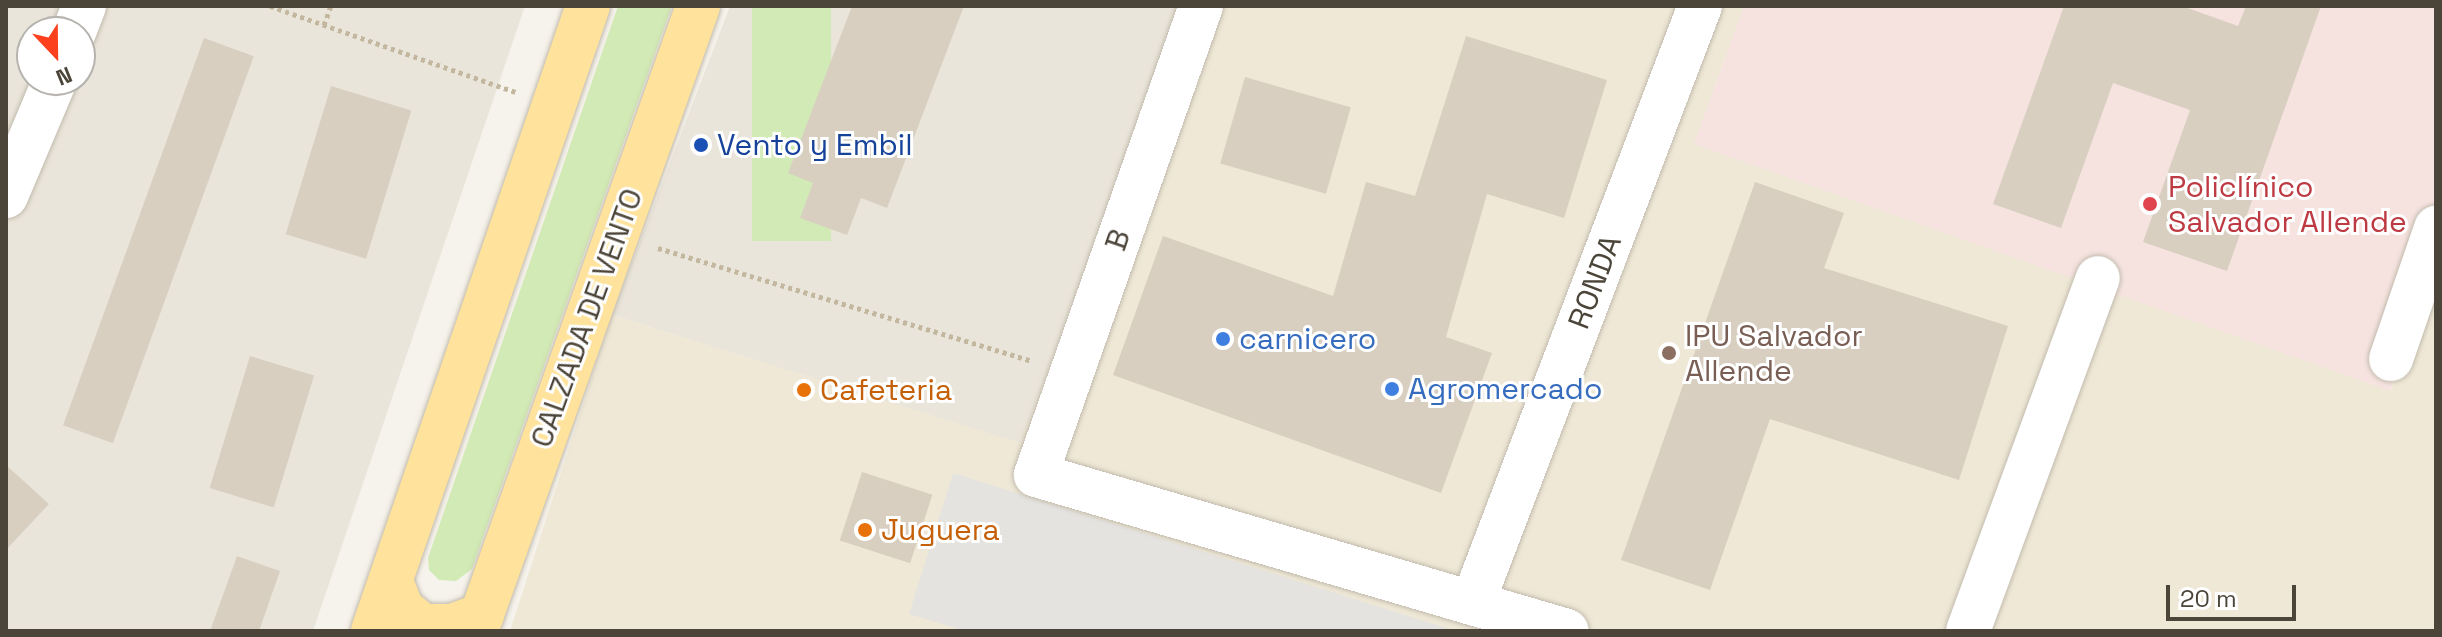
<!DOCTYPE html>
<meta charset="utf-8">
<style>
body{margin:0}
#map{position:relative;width:2442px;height:637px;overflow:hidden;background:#f6f3ec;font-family:"Space Grotesk",sans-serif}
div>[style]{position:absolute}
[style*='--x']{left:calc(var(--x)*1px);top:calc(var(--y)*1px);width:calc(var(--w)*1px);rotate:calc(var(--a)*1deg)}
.residential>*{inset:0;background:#eae5da}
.education>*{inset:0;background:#efe8d6}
.medical>*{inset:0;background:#f6e3e0}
.green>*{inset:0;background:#d2eab5;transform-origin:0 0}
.parking>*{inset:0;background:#e5e3e0}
.building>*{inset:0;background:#d8cfc1;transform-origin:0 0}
.path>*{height:5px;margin-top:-2.5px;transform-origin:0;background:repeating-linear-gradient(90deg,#c4b79f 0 4px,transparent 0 8px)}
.roads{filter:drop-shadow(0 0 2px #c2bbae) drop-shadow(0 0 2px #c2bbae)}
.minor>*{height:44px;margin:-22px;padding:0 22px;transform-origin:22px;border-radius:22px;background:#fff}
.major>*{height:44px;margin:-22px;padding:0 22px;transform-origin:22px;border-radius:22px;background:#ffe39c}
.dots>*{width:22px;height:22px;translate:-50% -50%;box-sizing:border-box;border:4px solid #fff;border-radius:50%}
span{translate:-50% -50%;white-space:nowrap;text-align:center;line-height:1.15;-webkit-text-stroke:6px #fff;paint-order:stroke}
.transit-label{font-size:30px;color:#164399}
.left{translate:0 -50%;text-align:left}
.health-label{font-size:30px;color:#be3a42}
.street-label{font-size:30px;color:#4b4439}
.education-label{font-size:30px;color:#785e54}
.shop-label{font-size:30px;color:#366cbe}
.food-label{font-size:30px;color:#c56008}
.frame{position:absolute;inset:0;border:8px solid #4b4439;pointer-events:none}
.north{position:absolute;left:16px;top:16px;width:80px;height:80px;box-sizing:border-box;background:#fff;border:2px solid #b7b4b0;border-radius:50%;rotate:158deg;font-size:22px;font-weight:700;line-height:32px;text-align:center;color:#4b4439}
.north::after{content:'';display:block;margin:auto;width:28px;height:36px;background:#fc3f1d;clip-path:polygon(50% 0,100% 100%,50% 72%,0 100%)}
.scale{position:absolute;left:2166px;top:585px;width:130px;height:36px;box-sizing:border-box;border:4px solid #4b4439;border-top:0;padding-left:10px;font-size:24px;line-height:28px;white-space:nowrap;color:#4b4439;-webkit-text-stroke:6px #fff;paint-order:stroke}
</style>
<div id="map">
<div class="residential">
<div style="clip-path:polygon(evenodd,6px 6px,525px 6px,313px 631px,6px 631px,6px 6px,32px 32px,80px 32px,80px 80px,32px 80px,32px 32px)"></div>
<div style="clip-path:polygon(730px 6px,1186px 6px,1020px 444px,612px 315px)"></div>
</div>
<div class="education">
<div style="clip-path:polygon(1186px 6px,1744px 6px,1694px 144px,2391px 390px,2436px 264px,2436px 631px,510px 631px,612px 315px,1020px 443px)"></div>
</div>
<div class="medical">
<div style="clip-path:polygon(1744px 6px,2436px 6px,2436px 264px,2390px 391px,1694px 144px)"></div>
</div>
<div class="green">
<div style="clip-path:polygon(618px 6px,672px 6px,472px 569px,456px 581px,439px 580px,429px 570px,428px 558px)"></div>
<div style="left:752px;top:6px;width:79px;height:235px"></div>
</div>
<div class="parking">
<div style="clip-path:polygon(953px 473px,1456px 631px,965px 631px,909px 614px)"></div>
</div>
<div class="building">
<div style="clip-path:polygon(852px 6px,964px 6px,887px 208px,861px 198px,847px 235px,800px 218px,813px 183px,788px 173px)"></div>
<div style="clip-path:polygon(2064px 6px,2182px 6px,2238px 26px,2246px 6px,2321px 6px,2227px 271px,2143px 242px,2190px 110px,2113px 83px,2061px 228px,1993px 204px)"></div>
<div style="clip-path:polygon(1466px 36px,1607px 80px,1564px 218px,1487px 194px,1446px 337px,1492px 353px,1441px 493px,1113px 375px,1163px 236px,1333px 296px,1366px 182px,1415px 196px)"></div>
<div style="left:204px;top:38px;width:53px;height:412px;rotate:20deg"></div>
<div style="left:1245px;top:77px;width:110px;height:90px;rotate:16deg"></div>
<div style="left:331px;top:86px;width:84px;height:155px;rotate:17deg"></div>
<div style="clip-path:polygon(1755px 182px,1844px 213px,1824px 268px,2008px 326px,1959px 480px,1770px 419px,1710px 590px,1621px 560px)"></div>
<div style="left:250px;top:356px;width:67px;height:138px;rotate:17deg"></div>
<div style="clip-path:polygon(6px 465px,49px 504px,6px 550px)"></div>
<div style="left:862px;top:472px;width:74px;height:72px;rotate:18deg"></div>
<div style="clip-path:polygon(237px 556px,280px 571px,259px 631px,210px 631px)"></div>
</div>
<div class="path">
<div style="--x:270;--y:6;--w:260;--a:19.3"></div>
<div style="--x:324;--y:25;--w:20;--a:-70"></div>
<div style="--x:658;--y:248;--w:391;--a:16.8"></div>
</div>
<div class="roads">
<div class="minor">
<div style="--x:1201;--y:6;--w:497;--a:109.4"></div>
<div style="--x:1036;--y:475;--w:553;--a:16.37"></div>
<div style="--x:74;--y:32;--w:28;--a:-69"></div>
<div style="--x:6;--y:196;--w:126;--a:-67.1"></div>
<div style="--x:2391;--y:359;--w:139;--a:-71"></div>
<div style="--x:1473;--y:602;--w:638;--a:-69.15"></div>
<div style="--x:1968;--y:631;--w:376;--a:-69.8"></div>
</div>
<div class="major">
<div style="--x:391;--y:581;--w:30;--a:69"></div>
<div style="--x:402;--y:609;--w:27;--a:39"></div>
<div style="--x:423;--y:626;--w:29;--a:0"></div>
<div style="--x:452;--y:626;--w:32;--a:-20"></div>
<div style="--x:373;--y:631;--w:661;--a:-71.02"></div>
<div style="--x:476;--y:631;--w:663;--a:-70.44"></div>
</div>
</div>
<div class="dots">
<div style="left:701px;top:145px;background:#1a4fb4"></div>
<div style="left:2150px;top:204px;background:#e0444e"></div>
<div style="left:1223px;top:339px;background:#3f7fe0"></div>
<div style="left:1669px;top:353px;background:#8d6e63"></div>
<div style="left:1392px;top:389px;background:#3f7fe0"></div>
<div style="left:804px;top:390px;background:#e8710a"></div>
<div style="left:865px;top:530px;background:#e8710a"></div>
</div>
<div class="transit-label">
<span class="left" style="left:717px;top:145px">Vento y Embil</span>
</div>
<div class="health-label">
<span class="left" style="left:2168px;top:204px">Policlínico<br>Salvador Allende</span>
</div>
<div class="street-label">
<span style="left:1118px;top:240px;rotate:-71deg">B</span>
<span style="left:1595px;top:282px;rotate:-69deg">RONDA</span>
<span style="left:587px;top:318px;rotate:-70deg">CALZADA DE VENTO</span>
</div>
<div class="education-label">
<span class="left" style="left:1685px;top:353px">IPU Salvador<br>Allende</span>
</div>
<div class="shop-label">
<span class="left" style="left:1239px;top:339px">carnicero</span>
<span class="left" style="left:1408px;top:389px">Agromercado</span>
</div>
<div class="food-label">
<span class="left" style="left:820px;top:390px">Cafeteria</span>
<span class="left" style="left:881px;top:530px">Juguera</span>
</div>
<div class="frame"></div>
<div class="north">N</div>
<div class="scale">20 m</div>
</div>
